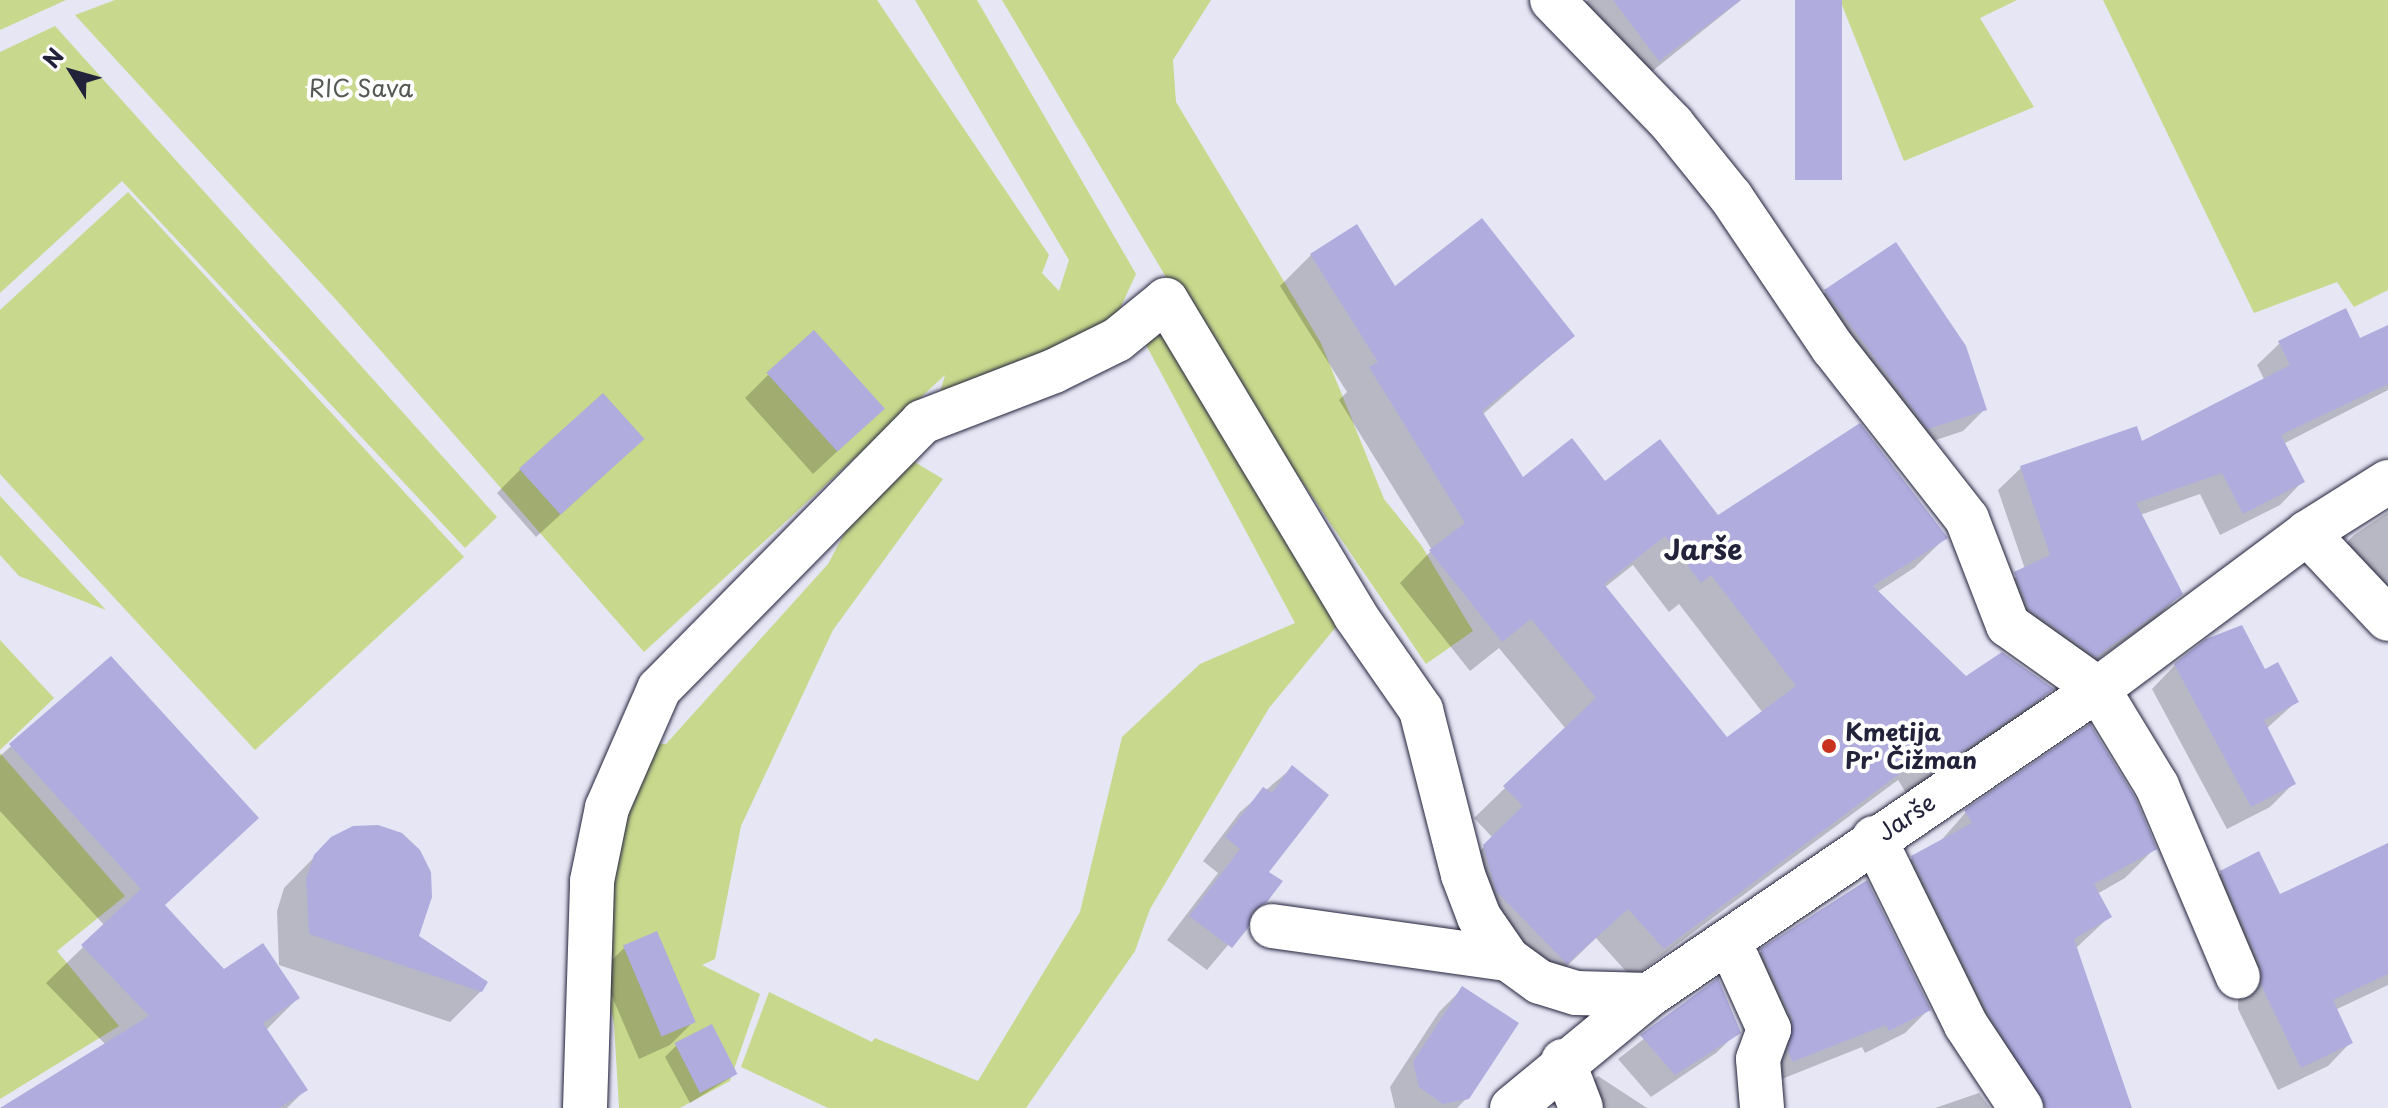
<!DOCTYPE html>
<meta charset="utf-8">
<style>
body{margin:0}
#map{position:relative;width:2388px;height:1108px;overflow:hidden;background:#e7e6f5;font-family:"Playpen Sans",sans-serif}
div>[style]{position:absolute}
[style*='--x']{left:calc(var(--x)*1px);top:calc(var(--y)*1px);width:calc(var(--w)*1px);rotate:calc(var(--a)*1deg)}
.green>*{inset:0;background:#c8d88c}
.shadow>*{inset:0;background:#0003}
.building>*{inset:0;background:#b0acde;transform-origin:0 0}
.roads{filter:drop-shadow(0 0 2px #22223b) drop-shadow(0 0 2px #22223b)}
.minor>*{height:44px;margin:-22px;padding:0 22px;transform-origin:22px;border-radius:22px;background:#fff}
.dots>*{width:22px;height:22px;translate:-50% -50%;box-sizing:border-box;border:4px solid #fff;border-radius:50%}
span{translate:-50% -50%;white-space:nowrap;text-align:center;line-height:1.15;-webkit-text-stroke:8px #fff;paint-order:stroke}
.park-label{font-size:24px;color:#545953}
.poi-label{font-size:24px;color:#22223b;font-weight:700}
.left{translate:0 -50%;text-align:left}
.street-label{font-size:24px;color:#22223b}
.quarter-label{font-size:28px;color:#22223b;font-weight:700}
.north{position:absolute;left:32px;top:32px;width:80px;height:80px;-webkit-text-stroke:6px #fff;paint-order:stroke;rotate:307deg;font-size:22px;font-weight:700;line-height:32px;text-align:center;color:#22223b}
.north::after{content:'';display:block;margin:auto;width:28px;height:36px;background:#22223b;clip-path:polygon(50% 0,100% 100%,50% 72%,0 100%)}
</style>
<div id="map">
<div class="green">
<div style="clip-path:polygon(0 0,66px 0,0 30px)"></div>
<div style="clip-path:polygon(115px 0,877px 0,1049px 255px,1042px 273px,1059px 291px,1069px 260px,915px 0,977px 0,1136px 274px,1117px 315px,1083px 342px,939px 396px,945px 375px,644px 652px,340px 304px,75px 15px)"></div>
<div style="clip-path:polygon(1002px 0,1211px 0,1173px 60px,1176px 102px,1321px 343px,1384px 499px,1421px 545px,1473px 631px,1426px 664px,1186px 311px)"></div>
<div style="clip-path:polygon(1840px 0,2017px 0,1980px 18px,2034px 107px,1904px 161px)"></div>
<div style="clip-path:polygon(2103px 0,2388px 0,2388px 290px,2354px 307px,2337px 282px,2254px 313px)"></div>
<div style="clip-path:polygon(55px 26px,497px 517px,465px 548px,122px 181px,0 293px,0 52px)"></div>
<div style="clip-path:polygon(128px 192px,464px 557px,255px 750px,0 474px,0 310px)"></div>
<div style="clip-path:polygon(1173px 328px,1345px 616px,1269px 708px,1150px 909px,1135px 951px,1026px 1108px,828px 1108px,741px 1067px,769px 992px,872px 1042px,875px 1038px,978px 1081px,1080px 912px,1122px 737px,1200px 664px,1295px 623px,1145px 343px)"></div>
<div style="clip-path:polygon(913px 461px,943px 479px,833px 630px,741px 826px,715px 959px,702px 965px,760px 994px,730px 1081px,680px 1108px,619px 1108px,614px 1024px,602px 968px,613px 839px,651px 743px,666px 744px,828px 564px,858px 508px)"></div>
<div style="clip-path:polygon(0 496px,106px 610px,19px 576px,0 555px)"></div>
<div style="clip-path:polygon(0 640px,54px 698px,0 750px)"></div>
<div style="clip-path:polygon(0 753px,125px 896px,57px 951px,119px 1026px,0 1099px)"></div>
</div>
<div class="shadow">
<div style="clip-path:polygon(1588px 0,1741px 0,1625px 93px,1563px 25px)"></div>
<div style="clip-path:polygon(evenodd,1311px 255px,1395px 288px,1573px 336px,1482px 415px,1523px 480px,1604px 484px,1718px 518px,1945px 538px,1914px 568px,1877px 592px,1966px 679px,2051px 689px,2021px 719px,1908px 796px,1898px 780px,1632px 978px,1596px 938px,1538px 994px,1453px 877px,1493px 838px,1474px 818px,1566px 729px,1499px 648px,1470px 671px,1400px 583px,1432px 550px,1339px 400px,1347px 392px,1280px 286px,1311px 255px,1633px 565px,1669px 612px,1679px 604px,1763px 713px,1727px 740px,1604px 588px,1633px 565px)"></div>
<div style="clip-path:polygon(1825px 292px,1985px 409px,1963px 431px,1906px 450px,1804px 313px)"></div>
<div style="clip-path:polygon(2388px 327px,2388px 390px,2283px 444px,2302px 482px,2280px 505px,2220px 535px,2200px 494px,2140px 515px,2181px 594px,2158px 616px,2072px 678px,1993px 597px,2025px 569px,1998px 490px,2021px 468px,2141px 444px,2265px 381px,2257px 365px,2280px 343px,2359px 341px)"></div>
<div style="clip-path:polygon(768px 375px,858px 432px,813px 474px,745px 398px)"></div>
<div style="clip-path:polygon(618px 462px,536px 537px,497px 493px,520px 470px)"></div>
<div style="clip-path:polygon(2388px 512px,2388px 598px,2321px 569px,2354px 535px)"></div>
<div style="clip-path:polygon(110px 658px,164px 906px,223px 972px,298px 998px,266px 1030px,305px 1090px,287px 1108px,3px 1108px,106px 1045px,46px 983px,105px 926px,0 811px,0 756px)"></div>
<div style="clip-path:polygon(2175px 665px,2264px 672px,2296px 702px,2266px 729px,2293px 784px,2270px 807px,2227px 829px,2152px 689px)"></div>
<div style="clip-path:polygon(1292px 768px,1266px 872px,1265px 901px,1207px 970px,1167px 940px,1218px 873px,1203px 861px,1240px 812px)"></div>
<div style="clip-path:polygon(1966px 812px,2154px 849px,2125px 878px,2097px 894px,2110px 916px,2075px 949px,2130px 1108px,2002px 1108px,1883px 887px,1912px 858px,1938px 844px)"></div>
<div style="clip-path:polygon(332px 839px,417px 937px,481px 991px,450px 1022px,279px 965px,277px 911px,284px 888px)"></div>
<div style="clip-path:polygon(2388px 857px,2388px 985px,2335px 1010px,2351px 1042px,2328px 1066px,2278px 1090px,2238px 1009px,2238px 991px,2198px 896px,2221px 873px,2279px 896px)"></div>
<div style="clip-path:polygon(624px 948px,693px 1022px,670px 1045px,639px 1059px,601px 971px)"></div>
<div style="clip-path:polygon(1762px 951px,1928px 1010px,1905px 1033px,1865px 1053px,1862px 1047px,1769px 1084px,1738px 974px)"></div>
<div style="clip-path:polygon(1718px 981px,1740px 1030px,1716px 1053px,1651px 1097px,1618px 1059px)"></div>
<div style="clip-path:polygon(1462px 989px,1467px 1098px,1457px 1108px,1395px 1108px,1390px 1087px,1439px 1012px)"></div>
<div style="clip-path:polygon(677px 1045px,736px 1074px,690px 1103px,665px 1057px)"></div>
<div style="clip-path:polygon(1598px 1076px,1647px 1108px,1580px 1108px,1576px 1099px)"></div>
<div style="clip-path:polygon(1979px 1093px,1990px 1108px,1935px 1108px)"></div>
</div>
<div class="building">
<div style="clip-path:polygon(1613px 0,1741px 0,1659px 61px)"></div>
<div style="left:1795px;top:0;width:47px;height:180px"></div>
<div style="clip-path:polygon(evenodd,1482px 218px,1575px 336px,1482px 411px,1523px 477px,1572px 438px,1605px 481px,1660px 439px,1718px 515px,1860px 423px,1948px 538px,1873px 586px,1966px 676px,2002px 652px,2054px 689px,1939px 767px,1930px 751px,1664px 949px,1628px 909px,1567px 964px,1496px 891px,1483px 845px,1523px 806px,1503px 786px,1596px 698px,1531px 619px,1502px 642px,1429px 550px,1465px 523px,1369px 367px,1378px 362px,1310px 254px,1357px 224px,1395px 286px,1482px 218px,1665px 536px,1701px 583px,1711px 575px,1796px 686px,1727px 737px,1604px 584px,1665px 536px)"></div>
<div style="clip-path:polygon(1896px 242px,1966px 346px,1987px 410px,1928px 429px,1824px 290px)"></div>
<div style="clip-path:polygon(2346px 308px,2360px 338px,2388px 325px,2388px 384px,2281px 435px,2305px 482px,2243px 514px,2222px 473px,2136px 503px,2183px 594px,2096px 657px,2029px 609px,2014px 572px,2050px 555px,2020px 466px,2137px 426px,2142px 441px,2290px 365px,2278px 341px)"></div>
<div style="left:814px;top:330px;width:106px;height:64px;rotate:48deg"></div>
<div style="left:603px;top:393px;width:62px;height:113px;rotate:48deg"></div>
<div style="clip-path:polygon(2242px 625px,2265px 669px,2278px 662px,2299px 702px,2264px 720px,2296px 784px,2251px 807px,2174px 664px,2206px 639px)"></div>
<div style="clip-path:polygon(111px 656px,259px 818px,165px 905px,224px 969px,263px 943px,300px 998px,263px 1023px,308px 1090px,279px 1108px,0 1108px,149px 1016px,81px 945px,141px 889px,9px 744px)"></div>
<div style="clip-path:polygon(2090px 724px,2135px 797px,2157px 849px,2094px 884px,2112px 917px,2074px 939px,2132px 1108px,2046px 1108px,1988px 1013px,1911px 856px,1972px 823px,1964px 810px)"></div>
<div style="clip-path:polygon(1292px 765px,1329px 795px,1269px 872px,1283px 881px,1267px 902px,1252px 911px,1248px 928px,1232px 948px,1189px 916px,1240px 849px,1225px 837px,1263px 787px,1272px 793px)"></div>
<div style="clip-path:polygon(378px 825px,402px 833px,420px 850px,431px 872px,432px 897px,419px 936px,488px 982px,482px 992px,309px 934px,306px 879px,314px 855px,331px 837px,353px 826px)"></div>
<div style="clip-path:polygon(2388px 843px,2388px 974px,2333px 1000px,2353px 1043px,2301px 1068px,2261px 985px,2261px 967px,2220px 871px,2259px 851px,2280px 894px)"></div>
<div style="clip-path:polygon(1867px 880px,1931px 1010px,1889px 1031px,1886px 1025px,1792px 1062px,1788px 1050px,1792px 1019px,1760px 949px)"></div>
<div style="left:657px;top:931px;width:99px;height:37px;rotate:67deg"></div>
<div style="clip-path:polygon(1718px 978px,1741px 1033px,1675px 1075px,1640px 1035px)"></div>
<div style="clip-path:polygon(1462px 986px,1519px 1023px,1469px 1099px,1443px 1104px,1419px 1087px,1413px 1062px)"></div>
<div style="left:712px;top:1024px;width:56px;height:42px;rotate:63deg"></div>
</div>
<div class="roads">
<div class="minor">
<div style="--x:1552;--y:0;--w:173;--a:45.9"></div>
<div style="--x:1672;--y:124;--w:94;--a:51.1"></div>
<div style="--x:1731;--y:197;--w:182;--a:56"></div>
<div style="--x:1833;--y:348;--w:217;--a:51.9"></div>
<div style="--x:1967;--y:519;--w:114;--a:68.9"></div>
<div style="--x:2008;--y:625;--w:110;--a:35.4"></div>
<div style="--x:2098;--y:689;--w:114;--a:58.7"></div>
<div style="--x:2157;--y:786;--w:207;--a:67"></div>
<div style="--x:2307;--y:533;--w:118;--a:46.7"></div>
<div style="--x:1874;--y:838;--w:208;--a:63.8"></div>
<div style="--x:1966;--y:1025;--w:100;--a:56.5"></div>
<div style="--x:1272;--y:926;--w:238;--a:8"></div>
<div style="--x:1729;--y:941;--w:97;--a:65.6"></div>
<div style="--x:1769;--y:1029;--w:32;--a:110"></div>
<div style="--x:1758;--y:1059;--w:49;--a:85.3"></div>
<div style="--x:1563;--y:1061;--w:50;--a:69"></div>
<div style="--x:585;--y:1108;--w:227;--a:-88.2"></div>
<div style="--x:592;--y:881;--w:75;--a:-78.4"></div>
<div style="--x:607;--y:808;--w:130;--a:-66.4"></div>
<div style="--x:659;--y:689;--w:375;--a:-45.4"></div>
<div style="--x:922;--y:422;--w:142;--a:-21.1"></div>
<div style="--x:1054;--y:371;--w:70;--a:-26.2"></div>
<div style="--x:1117;--y:340;--w:63;--a:-39.2"></div>
<div style="--x:1166;--y:300;--w:367;--a:59"></div>
<div style="--x:1355;--y:615;--w:116;--a:55.2"></div>
<div style="--x:1421;--y:710;--w:170;--a:75.7"></div>
<div style="--x:1463;--y:875;--w:45;--a:69.1"></div>
<div style="--x:1479;--y:917;--w:51;--a:55.4"></div>
<div style="--x:1508;--y:959;--w:39;--a:36"></div>
<div style="--x:1540;--y:982;--w:38;--a:17"></div>
<div style="--x:1576;--y:993;--w:73;--a:1.6"></div>
<div style="--x:1512;--y:1108;--w:178;--a:-39.5"></div>
<div style="--x:1649;--y:995;--w:543;--a:-34.27"></div>
<div style="--x:2098;--y:689;--w:261;--a:-36.7"></div>
<div style="--x:2307;--y:533;--w:96;--a:-32.2"></div>
</div>
</div>
<div class="dots">
<div style="left:1829px;top:746px;background:#c8321e"></div>
</div>
<div class="park-label">
<span style="left:361px;top:88px">RIC Sava</span>
</div>
<div class="poi-label">
<span class="left" style="left:1845px;top:746px">Kmetija<br>Pr' Čižman</span>
</div>
<div class="street-label">
<span style="left:1906px;top:817px;rotate:-34deg">Jarše</span>
</div>
<div class="quarter-label">
<span style="left:1703px;top:549px">Jarše</span>
</div>
<div class="north">N</div>
</div>
